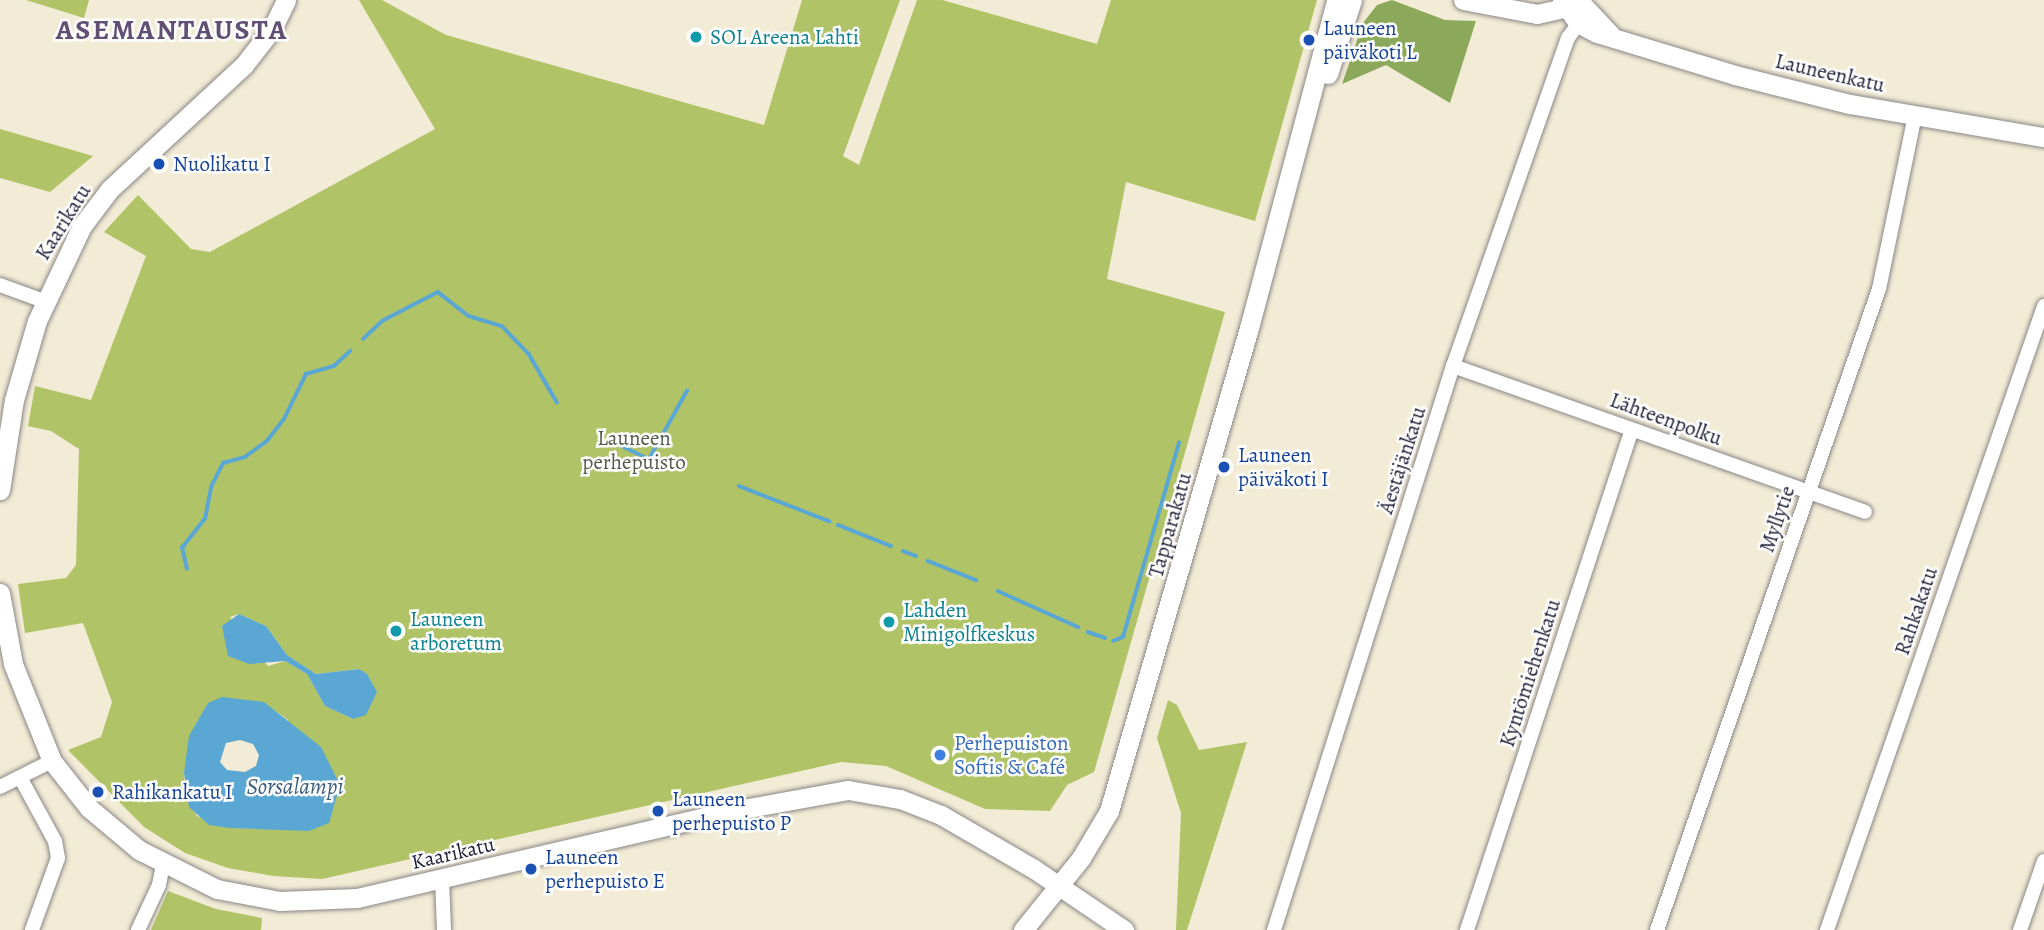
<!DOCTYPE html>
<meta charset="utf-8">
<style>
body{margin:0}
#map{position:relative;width:2044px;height:930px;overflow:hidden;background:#f2ebd5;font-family:Alegreya,serif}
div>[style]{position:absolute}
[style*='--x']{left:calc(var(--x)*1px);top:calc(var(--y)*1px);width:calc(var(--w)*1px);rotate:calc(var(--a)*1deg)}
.green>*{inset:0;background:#b0c366}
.forest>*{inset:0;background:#8ca95b}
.water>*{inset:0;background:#5aa7d3}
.stream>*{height:3.5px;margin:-1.75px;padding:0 1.75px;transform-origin:1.75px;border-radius:1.75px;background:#5aa7d3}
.roads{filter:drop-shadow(0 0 2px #8a8688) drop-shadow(0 0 2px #8a8688)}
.street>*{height:14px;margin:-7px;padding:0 7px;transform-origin:7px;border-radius:7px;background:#fff}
.secondary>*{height:19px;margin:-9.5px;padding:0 9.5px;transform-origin:9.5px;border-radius:9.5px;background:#fff}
.dots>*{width:19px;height:19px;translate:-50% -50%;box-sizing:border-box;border:4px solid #fff;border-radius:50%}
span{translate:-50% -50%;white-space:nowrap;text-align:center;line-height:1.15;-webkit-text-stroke:5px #fff;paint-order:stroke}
.transit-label{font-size:21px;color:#164399}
.left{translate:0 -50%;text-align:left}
.culture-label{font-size:21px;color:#0d838f}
.street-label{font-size:21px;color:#22223b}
.park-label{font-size:21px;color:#545a4a}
.shop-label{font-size:21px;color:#366cbe}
.water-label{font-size:23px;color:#3b5e7f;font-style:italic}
.district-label{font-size:28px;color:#614f74;font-weight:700;letter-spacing:2px}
</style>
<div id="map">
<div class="green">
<div style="clip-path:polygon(26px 0,89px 0,84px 18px)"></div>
<div style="clip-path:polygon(evenodd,359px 0,382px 0,446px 35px,764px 125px,802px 0,900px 0,843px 156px,859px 165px,917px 0,942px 0,1097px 44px,1111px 0,1317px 0,1255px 221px,1126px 182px,1107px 279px,1225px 312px,1094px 772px,1067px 785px,1050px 811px,985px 809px,886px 766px,841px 762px,322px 879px,273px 876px,228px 868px,185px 853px,144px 827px,68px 750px,101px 737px,112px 702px,83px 623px,25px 633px,18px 584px,66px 578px,76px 565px,79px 449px,51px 431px,28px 426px,35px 386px,91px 400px,146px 256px,104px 232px,138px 195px,191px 249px,210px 252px,435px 129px,359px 0,239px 614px,266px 626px,287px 655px,316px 674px,358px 669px,353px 719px,325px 706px,307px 674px,285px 661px,268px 666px,230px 617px,239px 614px,359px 0,263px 702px,288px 720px,286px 829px,230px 828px,197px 816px,186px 798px,184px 773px,194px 727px,263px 702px)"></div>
<div style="clip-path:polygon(0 129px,93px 156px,50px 192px,0 178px)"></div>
<div style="clip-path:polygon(1168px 700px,1177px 705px,1199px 750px,1247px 742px,1187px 930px,1176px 930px,1181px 813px,1157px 738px)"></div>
<div style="clip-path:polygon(168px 891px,216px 909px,262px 918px,261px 930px,151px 930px)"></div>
</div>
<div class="forest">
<div style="clip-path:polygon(1392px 0,1445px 20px,1476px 21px,1450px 103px,1386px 65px,1342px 84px,1363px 23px,1377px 5px)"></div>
</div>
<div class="water">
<div style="clip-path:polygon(239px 614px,266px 626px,287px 655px,316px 674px,359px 669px,367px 674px,377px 692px,366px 715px,353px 719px,325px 706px,307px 674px,285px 661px,249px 664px,228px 656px,222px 626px)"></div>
<div style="clip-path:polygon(evenodd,222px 697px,264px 702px,321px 747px,340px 785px,329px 823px,309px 831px,230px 828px,209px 825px,189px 807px,184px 773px,189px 736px,208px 703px,222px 697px,240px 740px,253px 744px,259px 755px,256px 766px,245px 772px,227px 770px,220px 762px,226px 743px,240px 740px)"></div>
</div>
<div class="stream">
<div style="--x:363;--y:339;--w:26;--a:-43"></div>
<div style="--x:382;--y:321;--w:63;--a:-27.4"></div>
<div style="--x:438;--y:292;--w:39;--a:38"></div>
<div style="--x:469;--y:316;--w:34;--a:17"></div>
<div style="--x:502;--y:326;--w:39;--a:46"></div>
<div style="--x:529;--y:354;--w:56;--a:59.7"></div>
<div style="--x:622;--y:446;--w:32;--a:26"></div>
<div style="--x:649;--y:459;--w:78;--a:-60.8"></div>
<div style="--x:739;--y:486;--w:97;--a:21.3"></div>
<div style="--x:838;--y:525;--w:57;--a:21.6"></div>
<div style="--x:903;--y:551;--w:14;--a:21"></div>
<div style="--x:928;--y:561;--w:52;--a:21.6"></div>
<div style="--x:187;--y:569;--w:22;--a:-103"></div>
<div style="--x:182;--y:548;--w:37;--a:-52"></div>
<div style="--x:205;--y:519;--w:33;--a:-79"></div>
<div style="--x:211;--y:487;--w:27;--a:-63"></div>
<div style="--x:223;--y:463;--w:23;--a:-15"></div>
<div style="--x:245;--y:457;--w:26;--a:-36"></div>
<div style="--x:266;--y:442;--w:29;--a:-52"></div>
<div style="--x:284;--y:419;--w:50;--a:-63.9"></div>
<div style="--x:306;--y:374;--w:29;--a:-16"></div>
<div style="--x:334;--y:366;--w:22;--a:-43"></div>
<div style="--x:998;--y:591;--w:88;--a:24.2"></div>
<div style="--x:1088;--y:632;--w:18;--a:19"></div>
<div style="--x:1113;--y:641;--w:11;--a:-22"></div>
<div style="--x:1123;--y:637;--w:202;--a:-73.9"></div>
</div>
<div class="roads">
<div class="street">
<div style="--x:0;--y:285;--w:47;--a:20"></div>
<div style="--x:1453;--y:366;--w:437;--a:19.5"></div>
<div style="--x:21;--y:779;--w:71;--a:61.3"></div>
<div style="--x:55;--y:841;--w:17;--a:80"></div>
<div style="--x:58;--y:858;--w:77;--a:109.9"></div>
<div style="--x:0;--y:787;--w:58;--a:-26.6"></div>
<div style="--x:442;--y:878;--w:52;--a:87.8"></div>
<div style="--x:138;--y:930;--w:50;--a:-65"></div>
<div style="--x:159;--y:885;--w:21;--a:-79"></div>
<div style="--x:1274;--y:930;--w:592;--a:-72.39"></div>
<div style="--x:1453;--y:366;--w:348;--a:-70.7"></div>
<div style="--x:1568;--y:38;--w:26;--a:-54"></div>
<div style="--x:1467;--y:930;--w:527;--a:-71.77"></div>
<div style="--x:1657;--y:930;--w:678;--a:-70.9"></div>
<div style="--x:1879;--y:289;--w:178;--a:-78.3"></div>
<div style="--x:1827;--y:930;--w:661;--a:-70.82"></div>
<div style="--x:2020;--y:930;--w:73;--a:-70.8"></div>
</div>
<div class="secondary">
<div style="--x:1463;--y:0;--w:75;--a:10.7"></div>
<div style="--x:1537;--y:14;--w:27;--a:-13"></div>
<div style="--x:1563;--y:8;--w:11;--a:-45"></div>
<div style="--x:1562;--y:0;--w:28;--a:55"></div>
<div style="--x:1578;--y:23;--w:21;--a:28"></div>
<div style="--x:1597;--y:33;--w:144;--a:16.9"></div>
<div style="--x:1735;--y:75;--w:119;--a:14.2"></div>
<div style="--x:1850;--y:104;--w:197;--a:9.7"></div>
<div style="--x:1578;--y:0;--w:48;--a:46.7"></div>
<div style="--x:1328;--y:74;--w:78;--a:-72"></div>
<div style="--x:0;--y:490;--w:91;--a:-81.2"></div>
<div style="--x:14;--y:400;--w:82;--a:-73.8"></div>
<div style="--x:37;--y:321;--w:105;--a:-64.7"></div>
<div style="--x:82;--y:226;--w:46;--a:-52.9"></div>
<div style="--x:110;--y:189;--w:183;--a:-42.8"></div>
<div style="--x:244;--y:65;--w:46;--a:-52.1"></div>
<div style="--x:272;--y:29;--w:32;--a:-64"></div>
<div style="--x:0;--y:593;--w:72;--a:79.6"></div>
<div style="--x:13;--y:664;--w:105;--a:68.1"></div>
<div style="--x:52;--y:761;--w:60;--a:51.8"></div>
<div style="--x:89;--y:808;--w:65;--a:40"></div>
<div style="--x:139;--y:850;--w:87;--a:26.6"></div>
<div style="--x:217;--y:889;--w:64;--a:10.8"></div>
<div style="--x:280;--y:901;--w:77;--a:-2.2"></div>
<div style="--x:357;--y:898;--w:385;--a:-13.1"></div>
<div style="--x:732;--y:811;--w:118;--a:-10.3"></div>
<div style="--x:848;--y:790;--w:53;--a:9.8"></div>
<div style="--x:900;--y:799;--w:44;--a:21.3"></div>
<div style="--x:941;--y:815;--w:108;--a:30.1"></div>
<div style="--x:1034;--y:869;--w:109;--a:34.1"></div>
<div style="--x:1023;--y:930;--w:92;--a:-51.1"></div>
<div style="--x:1081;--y:858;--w:55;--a:-59.2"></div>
<div style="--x:1109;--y:811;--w:503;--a:-73.84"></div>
<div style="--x:1249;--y:328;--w:339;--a:-75.1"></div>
</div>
</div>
<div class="dots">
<div style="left:696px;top:37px;background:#0f9aa8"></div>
<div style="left:1309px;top:40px;background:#1a4fb4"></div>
<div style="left:159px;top:164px;background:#1a4fb4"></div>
<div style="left:1224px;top:467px;background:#1a4fb4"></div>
<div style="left:889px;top:622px;background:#0f9aa8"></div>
<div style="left:396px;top:631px;background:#0f9aa8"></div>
<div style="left:940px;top:755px;background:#3f7fe0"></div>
<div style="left:98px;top:792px;background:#1a4fb4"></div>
<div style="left:658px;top:811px;background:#1a4fb4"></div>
<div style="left:531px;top:869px;background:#1a4fb4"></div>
</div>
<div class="transit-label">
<span class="left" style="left:1323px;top:40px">Launeen<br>päiväkoti L</span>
<span class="left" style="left:173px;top:164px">Nuolikatu I</span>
<span class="left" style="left:1238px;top:467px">Launeen<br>päiväkoti I</span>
<span class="left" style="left:112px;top:792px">Rahikankatu I</span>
<span class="left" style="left:672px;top:811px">Launeen<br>perhepuisto P</span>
<span class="left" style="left:545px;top:869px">Launeen<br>perhepuisto E</span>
</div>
<div class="culture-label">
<span class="left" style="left:710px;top:37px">SOL Areena Lahti</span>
<span class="left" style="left:903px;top:622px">Lahden<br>Minigolfkeskus</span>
<span class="left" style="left:410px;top:631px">Launeen<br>arboretum</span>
</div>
<div class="street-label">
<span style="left:1830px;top:73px;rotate:13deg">Launeenkatu</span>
<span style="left:63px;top:222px;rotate:-58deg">Kaarikatu</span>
<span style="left:1666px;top:419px;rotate:20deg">Lähteenpolku</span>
<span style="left:1402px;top:460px;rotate:-72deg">Äestäjänkatu</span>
<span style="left:1777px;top:519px;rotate:-71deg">Myllytie</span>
<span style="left:1170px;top:525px;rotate:-74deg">Tapparakatu</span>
<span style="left:1916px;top:611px;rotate:-71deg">Rahkakatu</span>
<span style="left:1530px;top:673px;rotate:-72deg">Kyntömiehenkatu</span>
<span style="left:453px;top:853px;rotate:-13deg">Kaarikatu</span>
</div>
<div class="park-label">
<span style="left:634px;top:450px">Launeen<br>perhepuisto</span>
</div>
<div class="shop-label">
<span class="left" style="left:954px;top:755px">Perhepuiston<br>Softis &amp; Café</span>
</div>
<div class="water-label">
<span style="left:295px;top:787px">Sorsalampi</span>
</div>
<div class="district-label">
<span style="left:172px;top:30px">ASEMANTAUSTA</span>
</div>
</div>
